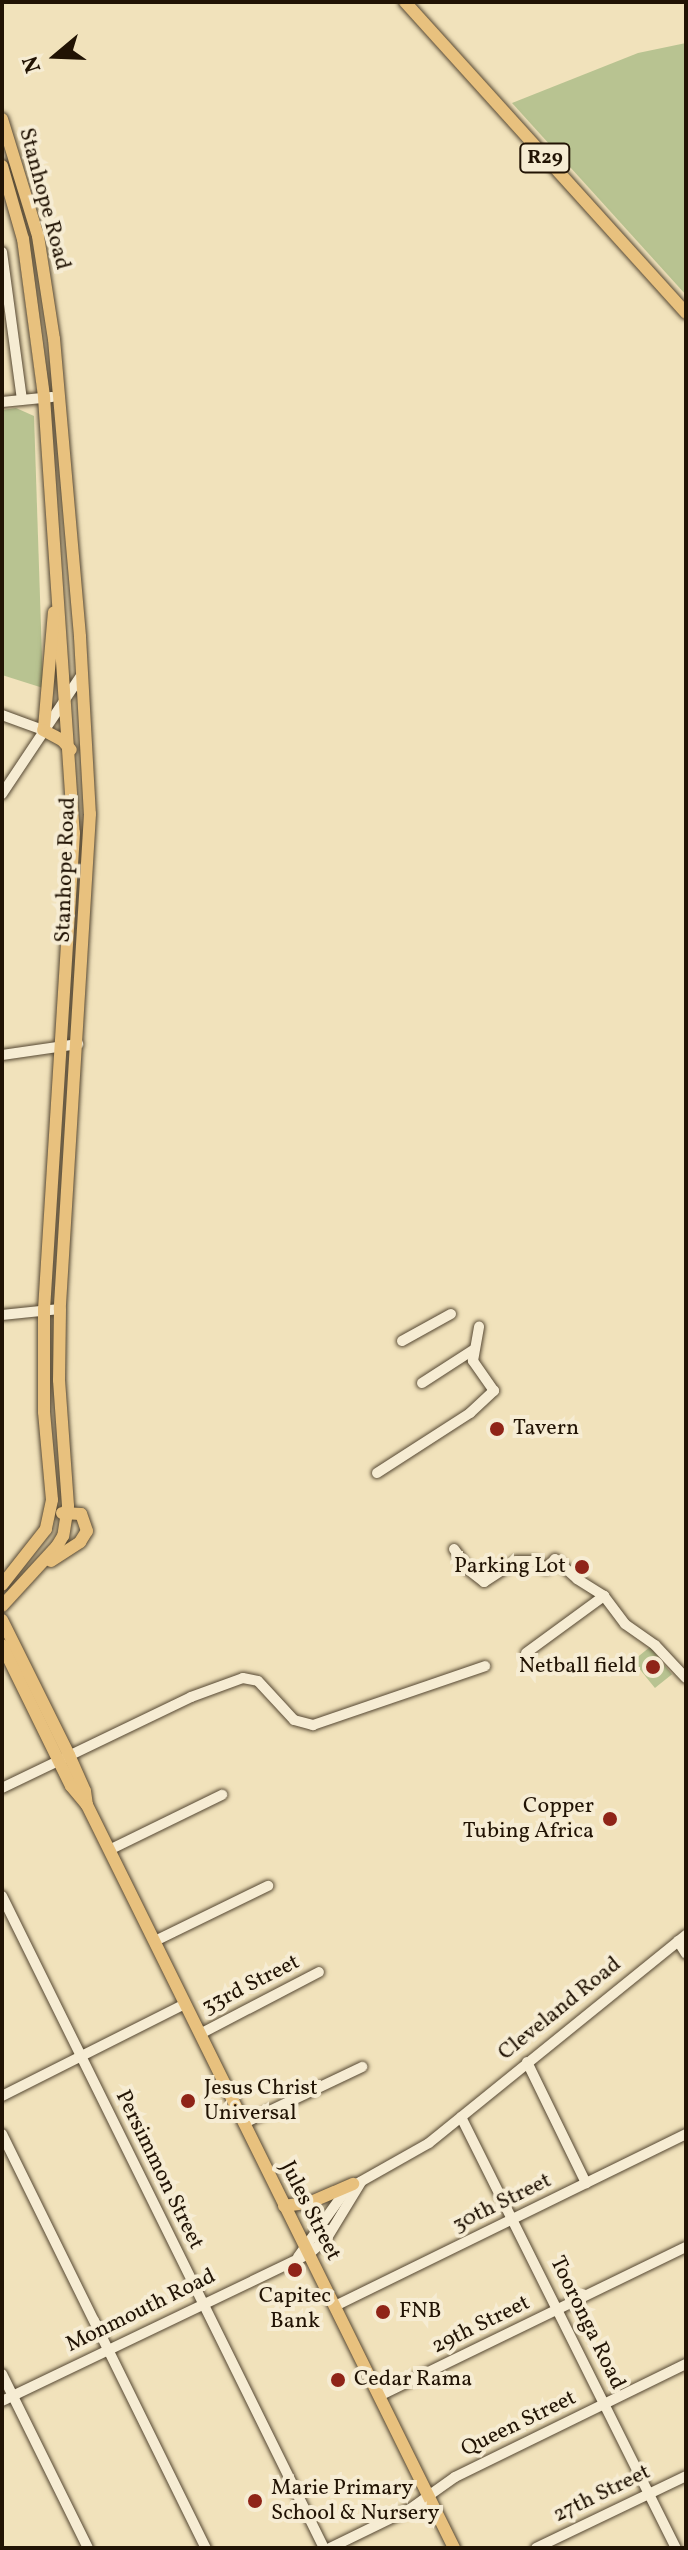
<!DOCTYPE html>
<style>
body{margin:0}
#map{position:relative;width:688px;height:2550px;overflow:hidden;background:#f1e2bb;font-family:Vollkorn,serif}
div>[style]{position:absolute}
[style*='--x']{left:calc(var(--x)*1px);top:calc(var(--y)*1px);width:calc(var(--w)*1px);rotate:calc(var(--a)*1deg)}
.green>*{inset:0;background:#b8c391;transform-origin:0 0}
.roads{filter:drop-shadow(0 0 2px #554732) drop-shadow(0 0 2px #554732)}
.minor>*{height:10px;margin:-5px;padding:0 5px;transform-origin:5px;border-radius:5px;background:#f6ecd3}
.major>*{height:12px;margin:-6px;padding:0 6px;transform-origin:6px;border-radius:6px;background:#e8c17e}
.dots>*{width:22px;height:22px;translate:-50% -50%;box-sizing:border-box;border:4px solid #f6ecd3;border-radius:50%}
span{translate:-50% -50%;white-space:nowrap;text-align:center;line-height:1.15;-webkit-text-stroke:8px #f6ecd3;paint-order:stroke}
.shield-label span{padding:2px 6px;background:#f6ecd3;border:2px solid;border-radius:6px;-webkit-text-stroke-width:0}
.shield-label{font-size:20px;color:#211304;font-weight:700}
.street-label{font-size:22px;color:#211304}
.poi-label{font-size:22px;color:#211304}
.left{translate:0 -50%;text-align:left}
.right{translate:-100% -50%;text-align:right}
.frame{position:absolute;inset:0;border:4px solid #211304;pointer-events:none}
.north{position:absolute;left:16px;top:16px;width:80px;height:80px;-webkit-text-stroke:6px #f6ecd3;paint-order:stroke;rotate:251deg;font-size:22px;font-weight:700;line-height:32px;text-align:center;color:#211304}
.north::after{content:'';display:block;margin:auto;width:28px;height:36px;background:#211304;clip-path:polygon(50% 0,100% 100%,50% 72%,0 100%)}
</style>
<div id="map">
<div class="green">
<div style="clip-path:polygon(686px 43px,686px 295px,512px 103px,638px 53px)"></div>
<div style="clip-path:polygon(16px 408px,34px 416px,43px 688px,2px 675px,2px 410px)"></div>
<div style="left:650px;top:1647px;width:35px;height:22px;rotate:51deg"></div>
</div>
<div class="roads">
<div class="minor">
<div style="--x:2;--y:252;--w:149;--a:82.3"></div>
<div style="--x:2;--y:402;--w:50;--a:-5.7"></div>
<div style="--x:2;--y:715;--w:44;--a:20.1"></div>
<div style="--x:2;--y:794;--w:144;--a:-56.3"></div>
<div style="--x:2;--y:1055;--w:77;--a:-8.2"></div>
<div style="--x:2;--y:1315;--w:58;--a:-5.9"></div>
<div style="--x:402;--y:1341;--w:56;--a:-28.9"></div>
<div style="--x:422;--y:1383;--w:61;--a:-32.9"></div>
<div style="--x:377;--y:1473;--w:111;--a:-32.8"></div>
<div style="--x:470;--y:1413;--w:33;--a:-43"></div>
<div style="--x:494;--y:1391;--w:37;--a:-125"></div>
<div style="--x:473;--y:1361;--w:35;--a:-80"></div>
<div style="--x:454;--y:1549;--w:27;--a:54"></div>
<div style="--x:470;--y:1571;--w:18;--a:38"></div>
<div style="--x:484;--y:1582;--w:38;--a:-33"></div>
<div style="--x:516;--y:1561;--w:20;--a:0"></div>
<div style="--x:536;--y:1561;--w:13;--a:39"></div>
<div style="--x:546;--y:1569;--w:13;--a:-48"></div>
<div style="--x:555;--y:1559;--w:30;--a:42"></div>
<div style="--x:577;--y:1579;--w:32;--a:32"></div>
<div style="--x:604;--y:1596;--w:35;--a:53"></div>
<div style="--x:625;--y:1624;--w:37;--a:35"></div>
<div style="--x:655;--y:1645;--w:45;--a:46.8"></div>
<div style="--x:526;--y:1653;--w:97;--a:-36.2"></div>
<div style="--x:2;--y:1788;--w:210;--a:-25.7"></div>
<div style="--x:191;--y:1697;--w:55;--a:-20.1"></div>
<div style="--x:243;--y:1678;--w:15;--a:11"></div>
<div style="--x:258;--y:1681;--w:53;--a:47.3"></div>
<div style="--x:294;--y:1720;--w:20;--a:15"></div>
<div style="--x:313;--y:1725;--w:182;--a:-18.9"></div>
<div style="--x:109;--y:1850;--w:126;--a:-26"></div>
<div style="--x:2;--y:1896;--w:727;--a:63.72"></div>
<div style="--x:155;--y:1941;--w:126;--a:-26"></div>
<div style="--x:678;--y:1941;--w:15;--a:58"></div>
<div style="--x:200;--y:2034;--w:134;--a:-27.5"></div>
<div style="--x:527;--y:2062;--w:135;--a:64"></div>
<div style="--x:2;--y:2096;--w:205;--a:-26.7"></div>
<div style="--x:461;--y:2117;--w:482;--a:63.5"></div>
<div style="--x:244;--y:2123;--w:131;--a:-25.4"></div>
<div style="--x:2;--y:2134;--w:462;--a:63.8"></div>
<div style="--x:298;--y:2257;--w:82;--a:-54.4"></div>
<div style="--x:346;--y:2190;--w:95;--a:-29.5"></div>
<div style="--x:429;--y:2143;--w:331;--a:-39"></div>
<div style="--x:335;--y:2306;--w:391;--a:-26.1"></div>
<div style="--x:2;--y:2374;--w:194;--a:63.7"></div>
<div style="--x:379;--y:2396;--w:341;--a:-25.9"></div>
<div style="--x:2;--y:2401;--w:340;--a:-25.6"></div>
<div style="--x:309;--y:2254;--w:24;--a:-42"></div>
<div style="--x:327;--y:2238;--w:66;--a:-58.7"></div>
<div style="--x:330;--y:2548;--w:89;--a:-26"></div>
<div style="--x:410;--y:2509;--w:55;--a:-35.4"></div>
<div style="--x:455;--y:2477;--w:257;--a:-26.1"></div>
<div style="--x:536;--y:2548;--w:166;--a:-25.6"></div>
</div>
<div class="major">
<div style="--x:405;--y:2;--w:419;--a:47.9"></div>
<div style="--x:2;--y:119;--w:122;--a:72.9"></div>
<div style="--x:38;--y:236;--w:104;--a:81.2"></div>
<div style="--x:54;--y:339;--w:299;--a:85"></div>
<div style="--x:80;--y:637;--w:177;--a:86.8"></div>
<div style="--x:90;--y:814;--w:496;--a:93.5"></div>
<div style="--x:60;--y:1309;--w:71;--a:90.8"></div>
<div style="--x:59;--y:1380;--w:126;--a:85.9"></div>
<div style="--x:68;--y:1506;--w:30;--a:99"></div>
<div style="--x:63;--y:1536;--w:12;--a:121"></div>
<div style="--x:57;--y:1546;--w:81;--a:132.5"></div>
<div style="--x:2;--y:166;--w:76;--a:74"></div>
<div style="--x:23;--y:239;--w:159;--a:82.4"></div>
<div style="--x:44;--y:397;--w:437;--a:86.1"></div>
<div style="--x:74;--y:833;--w:477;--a:93.6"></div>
<div style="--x:44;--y:1309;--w:103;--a:90"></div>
<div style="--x:44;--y:1412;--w:88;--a:84.8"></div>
<div style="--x:52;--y:1500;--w:30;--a:102"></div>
<div style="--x:46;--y:1529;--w:71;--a:128.2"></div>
<div style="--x:44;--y:728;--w:116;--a:-85.1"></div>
<div style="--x:43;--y:730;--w:21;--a:28"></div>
<div style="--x:62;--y:740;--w:13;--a:48"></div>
<div style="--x:51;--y:1561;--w:35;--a:-33"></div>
<div style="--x:80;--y:1542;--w:13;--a:-58"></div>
<div style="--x:87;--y:1531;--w:18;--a:-109"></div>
<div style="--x:81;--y:1514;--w:19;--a:-177"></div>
<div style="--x:2;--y:1620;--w:151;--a:63.6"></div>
<div style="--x:69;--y:1755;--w:39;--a:66"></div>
<div style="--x:85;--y:1791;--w:14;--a:82"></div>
<div style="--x:2;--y:1645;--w:157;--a:63.9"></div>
<div style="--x:71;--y:1786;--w:25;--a:50"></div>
<div style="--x:87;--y:1805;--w:829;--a:63.71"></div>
<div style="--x:284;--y:2206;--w:27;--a:-8"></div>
<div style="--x:311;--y:2202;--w:46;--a:-23.2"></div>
</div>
</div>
<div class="dots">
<div style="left:497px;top:1429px;background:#8f2418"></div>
<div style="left:582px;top:1567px;background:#8f2418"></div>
<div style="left:653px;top:1667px;background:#8f2418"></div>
<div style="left:610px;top:1819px;background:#8f2418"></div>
<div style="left:188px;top:2101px;background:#8f2418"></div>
<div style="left:295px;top:2270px;background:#8f2418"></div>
<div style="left:383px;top:2312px;background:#8f2418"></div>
<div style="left:338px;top:2380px;background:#8f2418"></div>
<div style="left:255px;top:2501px;background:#8f2418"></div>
</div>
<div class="shield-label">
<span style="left:545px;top:158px">R29</span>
</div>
<div class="street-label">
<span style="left:44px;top:199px;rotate:75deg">Stanhope Road</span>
<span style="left:66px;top:870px;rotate:-88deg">Stanhope Road</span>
<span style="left:251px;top:1985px;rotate:-27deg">33rd Street</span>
<span style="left:560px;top:2009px;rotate:-39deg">Cleveland Road</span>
<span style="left:159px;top:2170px;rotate:64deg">Persimmon Street</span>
<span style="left:502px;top:2203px;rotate:-26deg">30th Street</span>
<span style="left:310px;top:2211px;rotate:63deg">Jules Street</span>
<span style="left:141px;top:2311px;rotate:-26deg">Monmouth Road</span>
<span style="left:587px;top:2323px;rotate:64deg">Tooronga Road</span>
<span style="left:481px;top:2325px;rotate:-26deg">29th Street</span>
<span style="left:519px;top:2424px;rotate:-26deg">Queen Street</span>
<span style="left:602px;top:2494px;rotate:-26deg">27th Street</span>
</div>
<div class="poi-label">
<span class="left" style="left:513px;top:1429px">Tavern</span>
<span class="right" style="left:566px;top:1567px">Parking Lot</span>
<span class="right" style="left:637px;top:1667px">Netball field</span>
<span class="right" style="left:594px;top:1819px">Copper<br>Tubing Africa</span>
<span class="left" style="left:204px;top:2101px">Jesus Christ<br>Universal</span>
<span style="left:295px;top:2309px">Capitec<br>Bank</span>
<span class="left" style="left:399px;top:2312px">FNB</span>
<span class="left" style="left:354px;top:2380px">Cedar Rama</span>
<span class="left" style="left:271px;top:2501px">Marie Primary<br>School &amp; Nursery</span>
</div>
<div class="frame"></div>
<div class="north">N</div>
</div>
